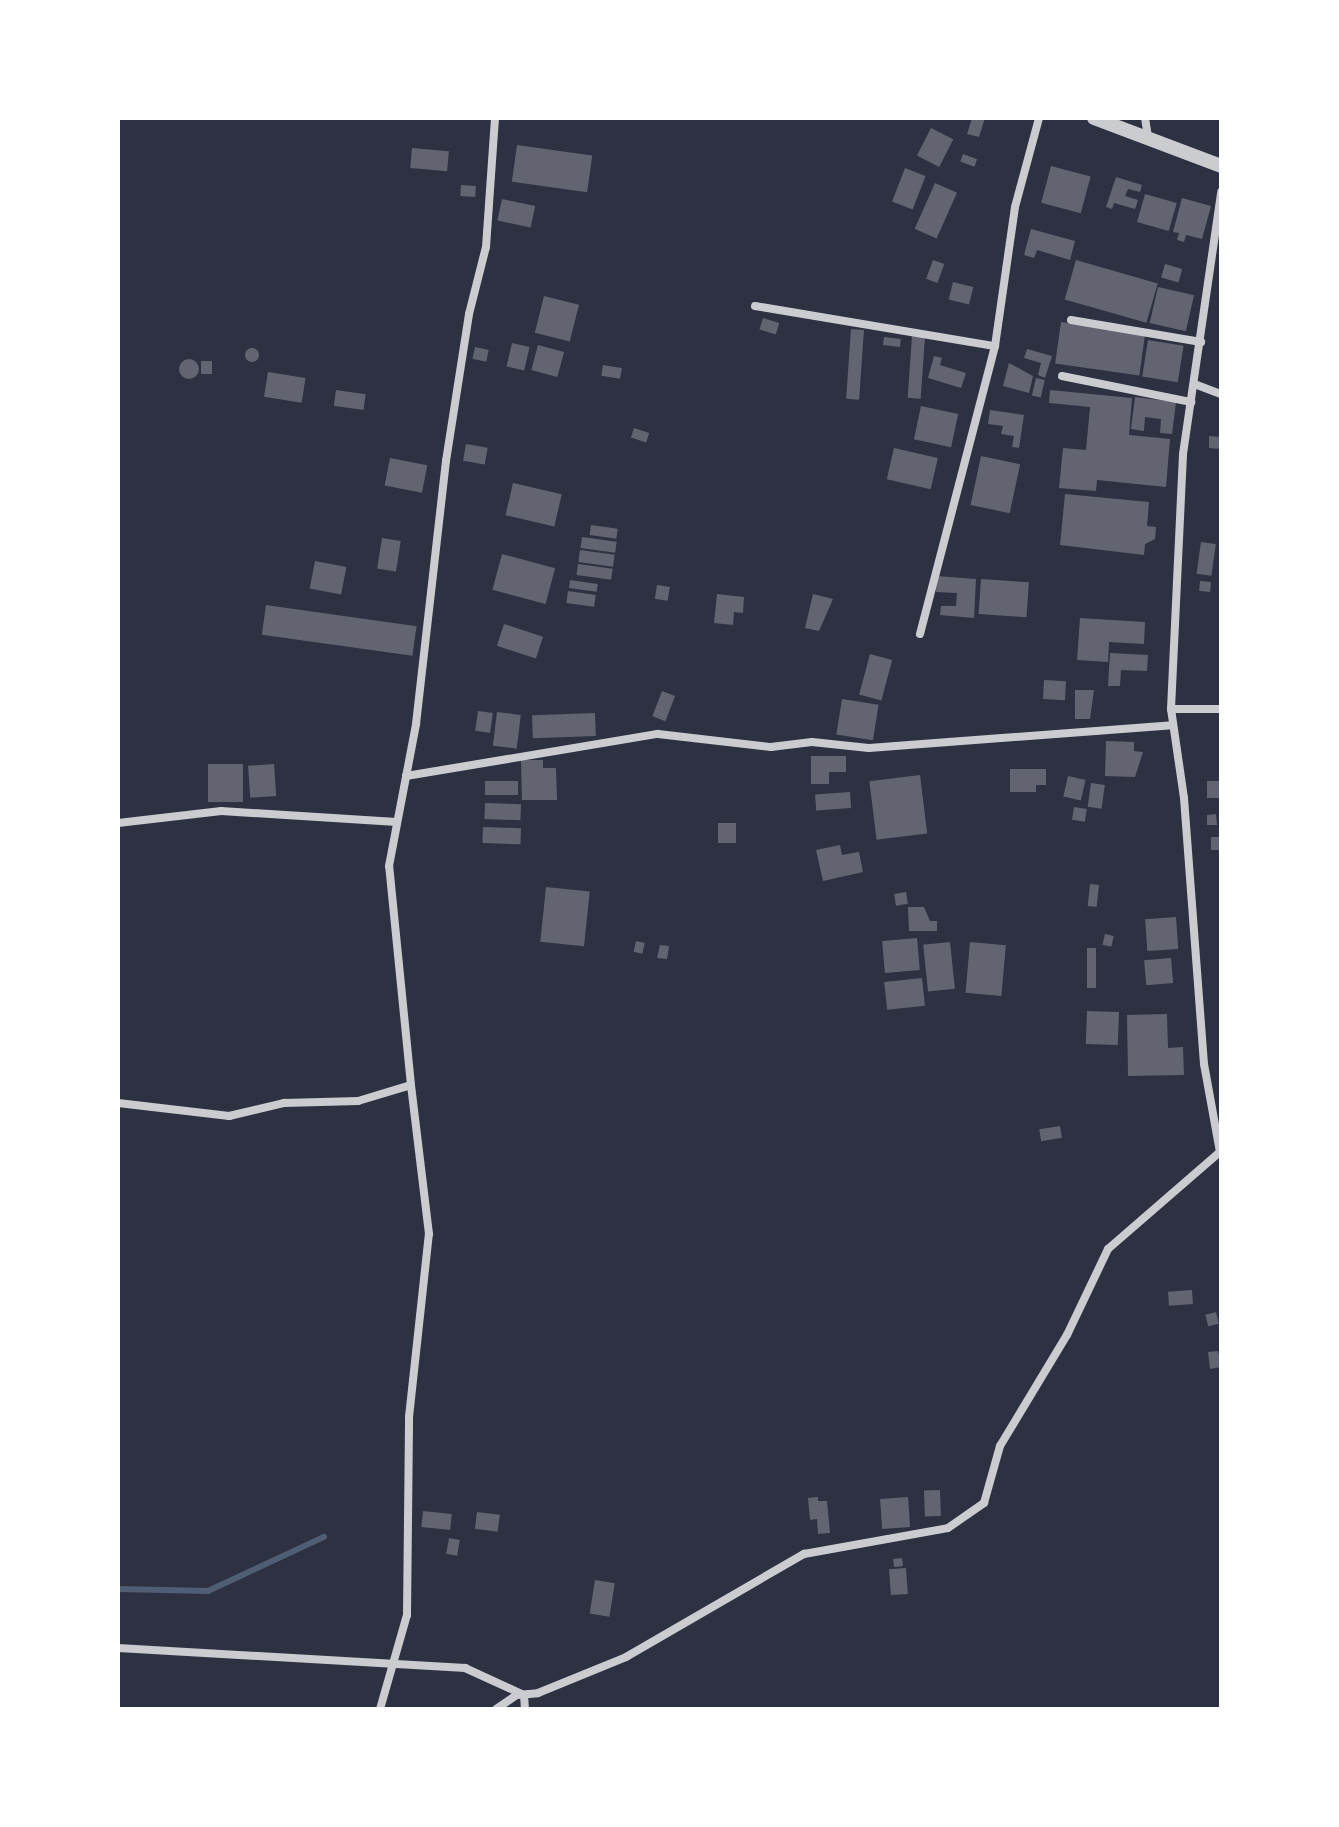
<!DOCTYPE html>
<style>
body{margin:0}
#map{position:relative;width:1339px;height:1827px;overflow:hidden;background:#2d3142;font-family:Helvetica,sans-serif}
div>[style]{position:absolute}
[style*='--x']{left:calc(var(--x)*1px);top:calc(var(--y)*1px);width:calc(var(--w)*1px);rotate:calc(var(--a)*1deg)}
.stream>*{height:6px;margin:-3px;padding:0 3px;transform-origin:3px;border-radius:3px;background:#4f5d75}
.building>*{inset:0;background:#626471;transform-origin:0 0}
.round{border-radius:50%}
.minor>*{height:8px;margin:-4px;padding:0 4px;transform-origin:4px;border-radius:4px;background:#caccd0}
.tertiary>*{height:14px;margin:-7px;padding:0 7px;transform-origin:7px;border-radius:7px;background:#caccd0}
span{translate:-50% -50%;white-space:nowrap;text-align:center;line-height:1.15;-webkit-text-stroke:7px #fff;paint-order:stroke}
.frame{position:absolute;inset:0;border:120px solid #fff;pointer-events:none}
</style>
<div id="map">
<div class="stream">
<div style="--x:118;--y:1589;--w:90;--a:1.3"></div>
<div style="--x:208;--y:1591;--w:128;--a:-25"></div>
</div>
<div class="building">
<div style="clip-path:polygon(972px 118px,985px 118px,979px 137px,967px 134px)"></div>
<div style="left:931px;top:128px;width:25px;height:31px;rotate:27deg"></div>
<div style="left:517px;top:145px;width:76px;height:37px;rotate:8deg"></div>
<div style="left:412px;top:148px;width:37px;height:20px;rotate:5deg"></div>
<div style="left:963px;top:154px;width:15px;height:8px;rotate:20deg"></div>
<div style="left:1051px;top:166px;width:41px;height:38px;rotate:15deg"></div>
<div style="left:905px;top:168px;width:22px;height:36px;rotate:21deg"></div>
<div style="clip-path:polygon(1116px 177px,1142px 185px,1140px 192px,1128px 189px,1125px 196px,1138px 200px,1135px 209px,1114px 203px,1112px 209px,1106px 207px)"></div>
<div style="left:935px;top:183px;width:24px;height:50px;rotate:24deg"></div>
<div style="left:461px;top:185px;width:15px;height:11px;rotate:4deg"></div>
<div style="left:1145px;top:194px;width:33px;height:29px;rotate:16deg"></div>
<div style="clip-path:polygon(1182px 198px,1211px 206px,1202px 239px,1186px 235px,1184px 242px,1177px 240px,1179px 233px,1173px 232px)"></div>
<div style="left:502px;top:199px;width:34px;height:22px;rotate:12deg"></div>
<div style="clip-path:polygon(1031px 229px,1075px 241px,1070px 260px,1037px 250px,1034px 258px,1024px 255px)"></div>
<div style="left:933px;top:260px;width:12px;height:20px;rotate:20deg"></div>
<div style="left:1076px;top:260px;width:85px;height:41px;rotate:16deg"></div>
<div style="left:1165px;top:264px;width:18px;height:14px;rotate:16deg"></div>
<div style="left:953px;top:282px;width:21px;height:18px;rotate:14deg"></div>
<div style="left:1158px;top:287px;width:37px;height:37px;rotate:13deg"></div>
<div style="left:544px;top:296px;width:36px;height:38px;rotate:14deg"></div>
<div style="left:763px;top:318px;width:17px;height:12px;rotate:17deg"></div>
<div style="left:1061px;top:322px;width:85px;height:42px;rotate:8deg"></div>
<div style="left:851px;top:329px;width:13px;height:70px;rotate:4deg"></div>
<div style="left:912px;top:336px;width:13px;height:62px;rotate:4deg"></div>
<div style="left:884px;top:337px;width:17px;height:8px;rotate:7deg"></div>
<div style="left:1148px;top:340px;width:36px;height:37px;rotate:9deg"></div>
<div style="left:512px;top:343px;width:18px;height:24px;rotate:13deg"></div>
<div style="left:538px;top:345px;width:27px;height:26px;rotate:15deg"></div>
<div style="left:475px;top:347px;width:14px;height:12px;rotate:12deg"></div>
<div class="round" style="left:245px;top:348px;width:14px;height:14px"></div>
<div style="clip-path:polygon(1027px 349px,1052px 356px,1045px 378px,1038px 375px,1041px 363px,1024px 358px)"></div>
<div style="clip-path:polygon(934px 356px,942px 358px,940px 365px,966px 373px,961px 388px,928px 378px)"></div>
<div class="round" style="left:179px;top:359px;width:20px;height:20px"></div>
<div style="left:201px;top:361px;width:11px;height:13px"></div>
<div style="clip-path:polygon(1009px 363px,1033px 376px,1029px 393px,1003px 386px)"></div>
<div style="left:603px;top:365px;width:19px;height:11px;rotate:9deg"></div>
<div style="left:268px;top:372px;width:38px;height:25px;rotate:9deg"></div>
<div style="left:1036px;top:378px;width:9px;height:18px;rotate:13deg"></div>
<div style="left:336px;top:390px;width:30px;height:16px;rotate:8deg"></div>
<div style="clip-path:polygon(1050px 390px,1132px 398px,1129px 435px,1170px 439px,1166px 487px,1097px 480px,1096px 491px,1059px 488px,1063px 448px,1086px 450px,1090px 407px,1049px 403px)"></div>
<div style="clip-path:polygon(1135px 397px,1176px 402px,1172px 434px,1160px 433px,1161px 419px,1145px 417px,1144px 431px,1131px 429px)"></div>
<div style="left:921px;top:406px;width:38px;height:34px;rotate:12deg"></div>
<div style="clip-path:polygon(990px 410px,1024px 415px,1019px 448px,1012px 447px,1014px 436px,1001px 434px,1003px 426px,988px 424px)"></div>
<div style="left:634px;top:428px;width:16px;height:10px;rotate:18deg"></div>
<div style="clip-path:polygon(1209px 436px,1221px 437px,1221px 449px,1209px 448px)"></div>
<div style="left:466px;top:444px;width:22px;height:17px;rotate:10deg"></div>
<div style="left:894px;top:448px;width:45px;height:32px;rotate:13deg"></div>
<div style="left:981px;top:456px;width:40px;height:50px;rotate:12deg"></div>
<div style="left:390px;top:458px;width:38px;height:28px;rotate:11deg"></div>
<div style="left:513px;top:483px;width:50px;height:33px;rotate:13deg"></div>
<div style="clip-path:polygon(1065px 494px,1149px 502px,1147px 526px,1156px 527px,1155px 539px,1145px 544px,1144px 555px,1060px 545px)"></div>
<div style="left:591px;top:525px;width:27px;height:10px;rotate:8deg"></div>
<div style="left:582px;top:537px;width:35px;height:11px;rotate:8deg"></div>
<div style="left:382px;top:538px;width:19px;height:31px;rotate:9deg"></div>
<div style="left:1201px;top:542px;width:15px;height:32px;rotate:8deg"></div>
<div style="left:580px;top:550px;width:35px;height:12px;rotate:8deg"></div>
<div style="left:502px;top:554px;width:55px;height:37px;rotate:15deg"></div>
<div style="left:315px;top:561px;width:32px;height:28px;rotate:11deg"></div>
<div style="left:578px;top:564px;width:35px;height:11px;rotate:8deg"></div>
<div style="clip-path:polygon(937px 576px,976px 579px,974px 618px,940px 615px,941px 606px,956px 606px,957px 593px,936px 592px)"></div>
<div style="left:981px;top:579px;width:48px;height:35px;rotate:4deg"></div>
<div style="left:570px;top:580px;width:28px;height:8px;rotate:8deg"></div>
<div style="left:1200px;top:581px;width:11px;height:10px;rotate:5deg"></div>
<div style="left:657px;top:585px;width:13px;height:14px;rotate:9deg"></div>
<div style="left:568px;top:591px;width:28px;height:12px;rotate:8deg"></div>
<div style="clip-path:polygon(717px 594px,744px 597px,743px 613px,734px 612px,733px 625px,714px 623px)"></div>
<div style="clip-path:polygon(813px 594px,833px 599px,819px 631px,805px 628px)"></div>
<div style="left:266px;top:605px;width:152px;height:30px;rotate:8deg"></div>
<div style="clip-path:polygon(1080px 618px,1145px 622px,1144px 644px,1109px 642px,1108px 662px,1077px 660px)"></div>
<div style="left:504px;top:624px;width:41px;height:23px;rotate:18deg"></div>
<div style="clip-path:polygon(1110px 653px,1148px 655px,1147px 671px,1121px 670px,1120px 686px,1108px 686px)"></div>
<div style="left:870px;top:654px;width:23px;height:42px;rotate:15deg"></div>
<div style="left:1044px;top:680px;width:22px;height:19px;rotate:3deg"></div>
<div style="clip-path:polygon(1075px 690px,1094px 690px,1090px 719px,1075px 719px)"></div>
<div style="left:662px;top:691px;width:14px;height:27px;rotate:21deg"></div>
<div style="left:842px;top:699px;width:37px;height:36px;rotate:9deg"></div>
<div style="left:478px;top:711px;width:15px;height:20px;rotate:8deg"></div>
<div style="left:497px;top:712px;width:24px;height:34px;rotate:7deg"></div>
<div style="left:595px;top:713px;width:23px;height:63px;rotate:88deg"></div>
<div style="clip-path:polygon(1106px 741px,1134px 742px,1134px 751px,1143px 752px,1135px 777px,1105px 776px)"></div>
<div style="clip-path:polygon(811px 756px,846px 756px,846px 772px,829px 772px,829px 784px,811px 784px)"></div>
<div style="clip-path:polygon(521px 760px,543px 760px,543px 768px,556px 768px,557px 800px,522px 800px)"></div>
<div style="left:243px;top:764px;width:38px;height:35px;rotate:90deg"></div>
<div style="left:274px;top:764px;width:32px;height:26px;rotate:86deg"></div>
<div style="clip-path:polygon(1010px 769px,1046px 769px,1046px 785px,1036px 785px,1036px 792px,1010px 792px)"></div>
<div style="left:920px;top:775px;width:59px;height:51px;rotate:83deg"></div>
<div style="left:1068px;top:776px;width:18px;height:21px;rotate:13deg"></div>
<div style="left:485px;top:781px;width:33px;height:14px"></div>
<div style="left:1221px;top:781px;width:17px;height:14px;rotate:90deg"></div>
<div style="left:1091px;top:783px;width:14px;height:24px;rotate:8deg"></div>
<div style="left:850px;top:792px;width:16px;height:35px;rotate:86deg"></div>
<div style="left:485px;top:803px;width:36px;height:16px;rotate:2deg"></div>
<div style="left:1074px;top:807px;width:13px;height:13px;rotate:9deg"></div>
<div style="clip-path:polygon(1216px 814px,1217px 825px,1207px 825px,1207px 815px)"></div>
<div style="left:718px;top:823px;width:18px;height:20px"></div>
<div style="left:483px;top:827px;width:38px;height:16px;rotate:2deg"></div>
<div style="left:1211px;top:837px;width:10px;height:13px"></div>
<div style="clip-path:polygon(840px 845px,842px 855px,859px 852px,863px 872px,823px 881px,816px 850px)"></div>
<div style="left:1090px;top:884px;width:9px;height:22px;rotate:6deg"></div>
<div style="left:546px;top:887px;width:44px;height:55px;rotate:6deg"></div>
<div style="left:906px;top:892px;width:12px;height:12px;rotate:81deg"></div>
<div style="clip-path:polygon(908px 907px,924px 907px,930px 921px,937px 921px,937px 931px,909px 931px)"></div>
<div style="left:1176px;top:917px;width:32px;height:31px;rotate:86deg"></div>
<div style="left:1105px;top:934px;width:9px;height:11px;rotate:13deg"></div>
<div style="left:917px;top:938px;width:32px;height:35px;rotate:85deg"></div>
<div style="left:636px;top:941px;width:9px;height:11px;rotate:13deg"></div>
<div style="left:950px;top:942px;width:47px;height:27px;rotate:84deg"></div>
<div style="left:970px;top:942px;width:36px;height:51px;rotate:5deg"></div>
<div style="clip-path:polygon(660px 945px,669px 946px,667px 959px,657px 958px)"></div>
<div style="left:1087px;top:948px;width:9px;height:40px"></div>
<div style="left:1171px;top:958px;width:25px;height:27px;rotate:85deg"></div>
<div style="left:922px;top:978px;width:28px;height:38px;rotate:84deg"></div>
<div style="left:1087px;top:1011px;width:32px;height:33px;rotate:2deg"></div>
<div style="clip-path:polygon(1167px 1014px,1168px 1048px,1183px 1047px,1184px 1075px,1128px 1076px,1127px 1015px)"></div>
<div style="left:1060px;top:1126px;width:12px;height:21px;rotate:81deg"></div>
<div style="left:1192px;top:1290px;width:14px;height:24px;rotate:86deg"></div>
<div style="left:1216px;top:1312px;width:12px;height:11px;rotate:76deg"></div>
<div style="clip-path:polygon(1218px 1351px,1221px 1367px,1210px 1369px,1208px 1352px)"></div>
<div style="left:940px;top:1490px;width:26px;height:16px;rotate:88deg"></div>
<div style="clip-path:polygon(818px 1497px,818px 1501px,827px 1501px,830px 1533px,818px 1534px,817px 1519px,810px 1520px,808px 1498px)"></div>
<div style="left:908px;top:1497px;width:30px;height:28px;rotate:86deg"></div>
<div style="left:423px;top:1511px;width:29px;height:16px;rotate:6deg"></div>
<div style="left:477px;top:1512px;width:23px;height:17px;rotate:7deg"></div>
<div style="left:449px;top:1538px;width:11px;height:16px;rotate:10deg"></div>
<div style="left:902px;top:1558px;width:8px;height:9px;rotate:83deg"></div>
<div style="left:906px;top:1568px;width:26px;height:17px;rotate:86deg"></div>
<div style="left:595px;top:1580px;width:20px;height:34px;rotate:9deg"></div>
</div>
<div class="minor">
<div style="--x:1145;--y:118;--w:19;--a:81"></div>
<div style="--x:755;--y:306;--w:243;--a:9.5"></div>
<div style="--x:1071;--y:320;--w:132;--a:9.6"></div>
<div style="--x:1062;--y:376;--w:132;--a:11.4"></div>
<div style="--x:1197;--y:385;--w:26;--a:21"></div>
<div style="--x:920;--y:634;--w:298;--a:-75.4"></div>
<div style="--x:995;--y:346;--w:140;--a:-81.8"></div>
<div style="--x:1015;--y:207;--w:92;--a:-74.9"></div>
<div style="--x:1171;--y:709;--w:50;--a:0"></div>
<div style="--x:406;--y:776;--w:255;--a:-9.5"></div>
<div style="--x:658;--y:734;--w:114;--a:6.6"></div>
<div style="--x:771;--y:747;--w:41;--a:-7"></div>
<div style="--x:812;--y:742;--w:57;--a:6"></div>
<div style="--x:869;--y:748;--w:304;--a:-4.3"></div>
<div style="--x:118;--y:823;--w:104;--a:-6.6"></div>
<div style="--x:221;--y:811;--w:176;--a:3.6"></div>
<div style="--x:118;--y:1103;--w:112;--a:6.7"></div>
<div style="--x:229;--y:1116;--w:57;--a:-13.3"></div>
<div style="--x:284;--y:1103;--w:74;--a:-1.5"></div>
<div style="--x:358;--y:1101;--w:55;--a:-16.8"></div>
<div style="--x:411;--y:1085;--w:220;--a:-95.7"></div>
<div style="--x:389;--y:866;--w:145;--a:-79.2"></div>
<div style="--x:416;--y:724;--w:265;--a:-83.5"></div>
<div style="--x:446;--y:461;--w:149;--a:-81.1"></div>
<div style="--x:469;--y:314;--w:69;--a:-75.8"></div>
<div style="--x:486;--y:247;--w:129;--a:-86"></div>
<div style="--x:118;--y:1648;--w:348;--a:3.3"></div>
<div style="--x:465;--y:1668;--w:65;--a:24.6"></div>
<div style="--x:524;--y:1695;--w:14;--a:86"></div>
<div style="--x:380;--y:1709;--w:98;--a:-74"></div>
<div style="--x:407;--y:1615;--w:198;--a:-89.4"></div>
<div style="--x:409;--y:1417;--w:184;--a:-83.8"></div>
<div style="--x:429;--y:1234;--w:150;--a:-96.9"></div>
<div style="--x:496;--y:1709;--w:25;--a:-34"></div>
<div style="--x:517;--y:1695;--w:21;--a:-5"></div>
<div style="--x:538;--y:1693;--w:95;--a:-22.2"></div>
<div style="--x:626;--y:1657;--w:206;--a:-30.1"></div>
<div style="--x:804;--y:1554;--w:146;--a:-10.2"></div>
<div style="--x:948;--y:1528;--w:44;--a:-34.8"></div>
<div style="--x:984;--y:1503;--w:59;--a:-74.3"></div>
<div style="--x:1000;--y:1446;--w:130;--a:-58.9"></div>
<div style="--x:1067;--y:1335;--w:95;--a:-64.5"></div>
<div style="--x:1108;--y:1249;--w:148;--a:-40.9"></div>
<div style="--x:1220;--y:1152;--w:89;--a:-100.3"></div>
<div style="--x:1204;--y:1064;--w:267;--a:-94.3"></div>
<div style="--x:1184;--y:798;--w:90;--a:-98.3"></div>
<div style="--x:1171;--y:709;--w:255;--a:-87.3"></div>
<div style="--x:1183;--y:454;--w:265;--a:-81.7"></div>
</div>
<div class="tertiary">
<div style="--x:1094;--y:118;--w:136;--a:20.7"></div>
</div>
<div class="frame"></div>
</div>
